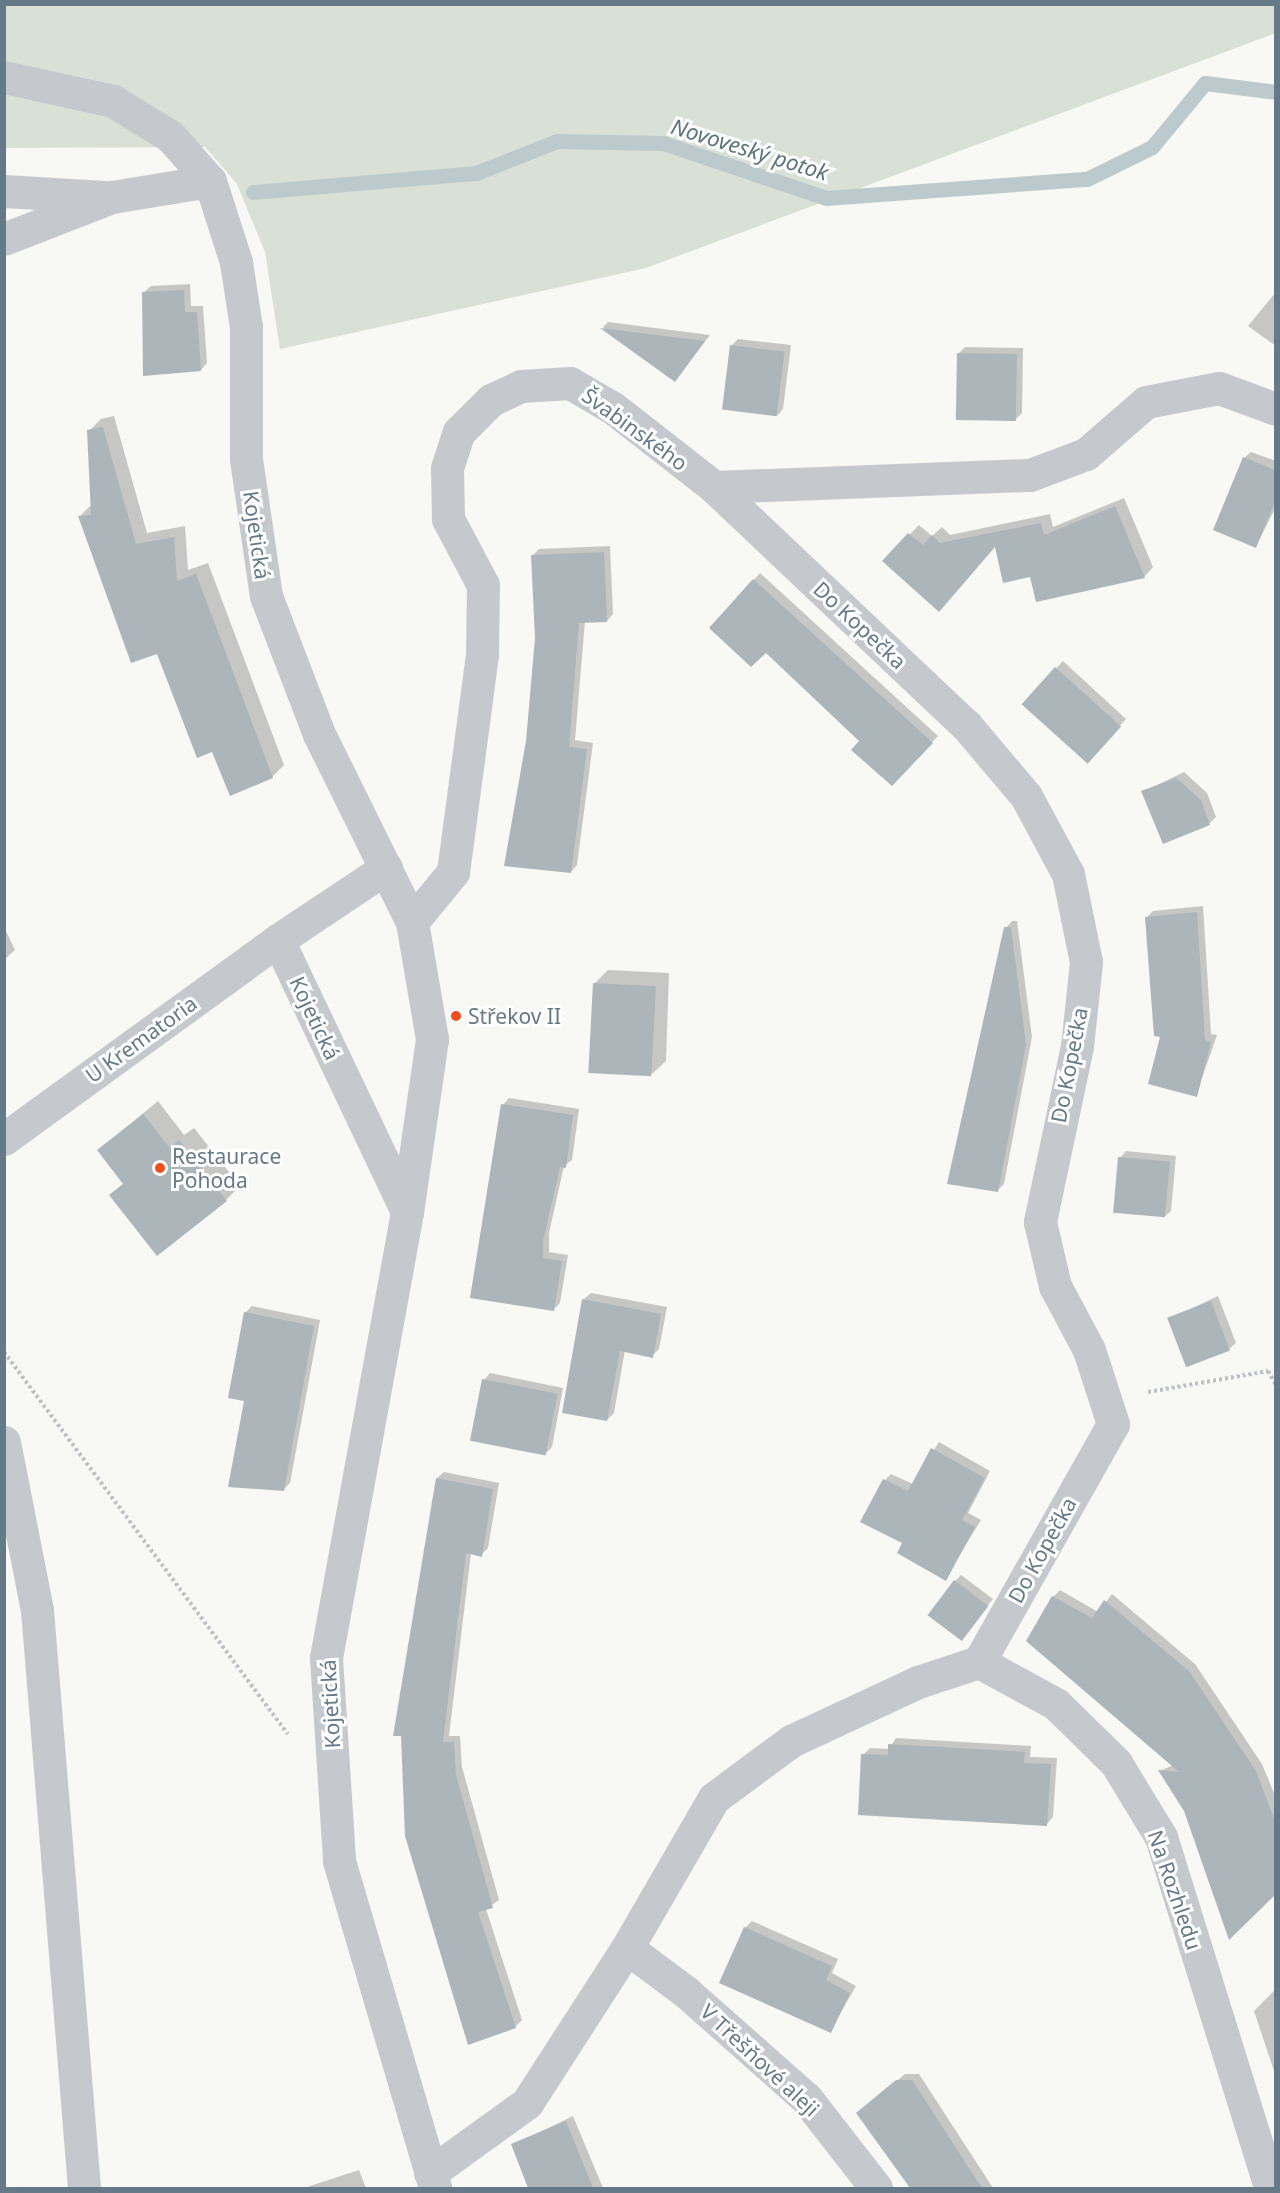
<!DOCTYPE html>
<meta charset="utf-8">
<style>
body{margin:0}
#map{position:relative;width:1280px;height:2193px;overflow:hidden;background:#f8f8f5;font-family:"Noto Sans",sans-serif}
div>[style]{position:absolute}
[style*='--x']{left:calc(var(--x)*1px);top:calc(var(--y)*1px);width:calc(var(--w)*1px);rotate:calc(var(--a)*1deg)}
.green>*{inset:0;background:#d9e0d6}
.shadow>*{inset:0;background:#0003}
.stream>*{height:15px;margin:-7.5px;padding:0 7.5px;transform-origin:7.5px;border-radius:7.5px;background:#bcc9cd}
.building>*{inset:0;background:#acb5ba;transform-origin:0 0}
.path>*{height:4px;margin-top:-2px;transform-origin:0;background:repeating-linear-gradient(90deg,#bec1c3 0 3px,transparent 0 6px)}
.minor>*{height:33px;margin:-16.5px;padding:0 16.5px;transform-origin:16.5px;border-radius:16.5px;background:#c5c9cd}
.dots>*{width:16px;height:16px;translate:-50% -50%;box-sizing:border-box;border:3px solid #fff;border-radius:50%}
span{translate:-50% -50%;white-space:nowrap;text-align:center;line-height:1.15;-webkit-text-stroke:6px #fff;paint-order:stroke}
.street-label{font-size:21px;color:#657988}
.poi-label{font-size:21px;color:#657988}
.left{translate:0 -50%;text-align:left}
.water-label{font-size:22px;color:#5c747c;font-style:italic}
.frame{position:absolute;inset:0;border:6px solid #657988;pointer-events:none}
</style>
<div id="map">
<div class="green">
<div style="clip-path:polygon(1275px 4px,1276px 33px,646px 268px,280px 349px,265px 252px,237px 184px,205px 147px,5px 148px,4px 5px)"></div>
</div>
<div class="shadow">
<div style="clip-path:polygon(190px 284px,191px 306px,203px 306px,207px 363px,201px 370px,144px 292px,151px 286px)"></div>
<div style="clip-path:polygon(1276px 292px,1276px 346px,1248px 326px)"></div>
<div style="clip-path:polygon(608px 322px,710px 335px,675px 380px,603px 327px)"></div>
<div style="clip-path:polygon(738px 339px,791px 345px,783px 409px,777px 416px,732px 345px)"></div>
<div style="clip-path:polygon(965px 347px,1023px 348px,1022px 413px,1015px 420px,958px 354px)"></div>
<div style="clip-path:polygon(114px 416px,147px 533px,185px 526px,188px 570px,208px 563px,284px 765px,272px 777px,213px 750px,80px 516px,92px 504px,89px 431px,101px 419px)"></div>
<div style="clip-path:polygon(1251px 452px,1276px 461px,1276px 507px,1256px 546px,1244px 458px)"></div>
<div style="clip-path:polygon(1124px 498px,1153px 567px,1144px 577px,1031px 575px,996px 545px,884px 561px,919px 525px,932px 536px,942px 527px,950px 535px,1050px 514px,1053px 527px)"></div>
<div style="clip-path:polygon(610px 546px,613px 614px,607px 621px,585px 621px,575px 740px,593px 743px,577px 865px,571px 872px,527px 741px,536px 638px,533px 555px,539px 549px)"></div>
<div style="clip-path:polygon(760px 573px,938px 736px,892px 784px,861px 741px,766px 651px,711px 628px)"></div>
<div style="clip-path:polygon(1063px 661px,1126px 719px,1093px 756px,1023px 704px)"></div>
<div style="clip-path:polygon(1184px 772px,1207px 793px,1216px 817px,1209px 824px,1143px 792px)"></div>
<div style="clip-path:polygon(1203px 906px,1211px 1034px,1217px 1035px,1196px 1095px,1162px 1036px,1147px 917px,1153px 911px)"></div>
<div style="clip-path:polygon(1012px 921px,1017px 921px,1032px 1037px,1004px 1184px,998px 1190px,1006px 928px)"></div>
<div style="clip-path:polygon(4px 927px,15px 950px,4px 960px)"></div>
<div style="clip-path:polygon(608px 970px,669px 973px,666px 1061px,652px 1074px,594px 984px)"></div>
<div style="clip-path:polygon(509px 1098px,579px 1109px,572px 1160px,564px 1166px,549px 1233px,549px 1252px,568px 1255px,560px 1303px,553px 1310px,503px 1105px)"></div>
<div style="clip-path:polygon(158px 1101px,184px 1135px,194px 1128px,240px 1186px,226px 1200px,111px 1195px,124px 1183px,99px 1150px)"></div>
<div style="clip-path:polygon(1126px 1151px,1176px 1156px,1171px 1211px,1164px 1217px,1120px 1158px)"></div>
<div style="clip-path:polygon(591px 1293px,667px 1307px,659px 1349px,652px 1356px,625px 1350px,614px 1413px,607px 1420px,584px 1299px)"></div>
<div style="clip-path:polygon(1218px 1296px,1236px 1343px,1229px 1349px,1169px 1319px)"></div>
<div style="clip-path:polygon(252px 1306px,320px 1320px,290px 1483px,283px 1490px,246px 1400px,245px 1313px)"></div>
<div style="clip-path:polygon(490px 1373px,563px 1388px,552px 1447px,545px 1454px,484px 1380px)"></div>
<div style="clip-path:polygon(939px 1442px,990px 1471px,968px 1513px,981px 1520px,945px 1579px,904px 1543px,885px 1480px,891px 1474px,913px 1484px)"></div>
<div style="clip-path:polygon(444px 1472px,499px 1483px,488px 1548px,481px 1555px,471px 1553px,449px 1736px,460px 1736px,462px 1767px,499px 1900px,486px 1909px,522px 2020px,515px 2027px,407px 1836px,437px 1478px)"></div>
<div style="clip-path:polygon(961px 1575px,993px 1599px,967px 1632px,955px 1581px)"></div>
<div style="clip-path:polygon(1060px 1590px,1098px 1612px,1112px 1594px,1195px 1664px,1262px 1764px,1276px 1798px,1276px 1893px,1230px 1937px,1186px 1810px,1159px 1771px,1174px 1765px,1053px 1597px)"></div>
<div style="clip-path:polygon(896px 1738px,1031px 1746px,1030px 1757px,1057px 1758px,1053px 1817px,1047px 1824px,863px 1755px,870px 1748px,889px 1749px)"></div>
<div style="clip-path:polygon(752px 1921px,838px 1959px,832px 1973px,856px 1986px,830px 2031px,745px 1928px)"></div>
<div style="clip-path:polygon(1276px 1989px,1276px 2077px,1254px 2011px)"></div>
<div style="clip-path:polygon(905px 2074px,919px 2074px,993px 2188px,912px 2188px,865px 2107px)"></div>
<div style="clip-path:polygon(573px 2116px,603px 2188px,530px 2188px,513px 2145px)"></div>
<div style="clip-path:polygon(359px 2170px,366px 2188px,303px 2188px,304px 2188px)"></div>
</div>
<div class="stream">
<div style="--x:253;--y:192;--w:224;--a:-4.9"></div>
<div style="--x:476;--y:173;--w:87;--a:-21.6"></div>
<div style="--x:557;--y:141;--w:106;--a:1.1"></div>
<div style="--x:663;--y:143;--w:172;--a:18.6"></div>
<div style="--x:826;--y:198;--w:262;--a:-4.2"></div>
<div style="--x:1087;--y:179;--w:72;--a:-26.2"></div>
<div style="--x:1152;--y:147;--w:83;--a:-50.4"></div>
<div style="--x:1205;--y:83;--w:72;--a:7.2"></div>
</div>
<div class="building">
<div style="clip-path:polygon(184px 290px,185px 312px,197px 312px,201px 371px,143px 376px,142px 292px)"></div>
<div style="clip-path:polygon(600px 328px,705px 341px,675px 382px)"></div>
<div style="left:730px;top:345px;width:55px;height:65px;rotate:7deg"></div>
<div style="left:957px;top:353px;width:60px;height:67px;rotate:1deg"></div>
<div style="clip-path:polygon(103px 427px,136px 544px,174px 537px,177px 581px,196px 574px,273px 778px,230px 796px,212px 752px,197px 758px,157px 654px,131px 663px,78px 516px,91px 515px,87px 430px)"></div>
<div style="clip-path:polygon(1243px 457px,1275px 470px,1275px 501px,1256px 548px,1213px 530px)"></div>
<div style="clip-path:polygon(1115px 506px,1145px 578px,1036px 602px,1030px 577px,1003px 583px,995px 547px,939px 612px,882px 561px,908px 533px,923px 545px,932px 535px,940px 543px,1041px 523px,1044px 535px)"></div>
<div style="clip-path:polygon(604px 552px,607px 622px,579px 623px,569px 747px,587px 749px,571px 873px,504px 866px,526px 741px,535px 638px,531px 555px)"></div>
<div style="clip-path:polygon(753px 579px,933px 743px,892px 786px,851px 750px,859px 741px,766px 653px,751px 667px,709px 628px)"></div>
<div style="left:1055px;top:667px;width:89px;height:50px;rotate:42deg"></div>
<div style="clip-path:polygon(1176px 778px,1201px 800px,1210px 825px,1163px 844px,1141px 791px)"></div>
<div style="clip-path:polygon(1197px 912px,1205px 1040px,1211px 1042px,1197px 1097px,1148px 1084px,1160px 1037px,1154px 1036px,1145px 917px)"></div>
<div style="clip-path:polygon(1004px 927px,1011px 927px,1026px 1045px,998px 1192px,947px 1184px)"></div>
<div style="left:593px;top:983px;width:63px;height:90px;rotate:3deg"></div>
<div style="clip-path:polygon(501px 1104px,573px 1115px,566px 1168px,560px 1167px,543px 1241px,543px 1258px,562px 1261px,554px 1311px,470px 1298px)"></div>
<div style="clip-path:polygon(143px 1114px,170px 1148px,179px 1140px,227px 1201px,157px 1256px,109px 1195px,123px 1184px,97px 1150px)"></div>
<div style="left:1118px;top:1157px;width:52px;height:56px;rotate:5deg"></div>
<div style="clip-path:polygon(582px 1299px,661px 1314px,653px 1358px,620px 1351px,607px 1421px,562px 1413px)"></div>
<div style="left:1211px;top:1301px;width:53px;height:47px;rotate:69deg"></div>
<div style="clip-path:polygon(244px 1312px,314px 1326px,284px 1491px,228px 1487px,244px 1401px,228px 1398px)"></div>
<div style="left:482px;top:1379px;width:77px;height:63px;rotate:11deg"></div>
<div style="clip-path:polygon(931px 1448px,985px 1478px,962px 1520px,975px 1527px,946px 1581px,897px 1553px,902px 1543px,860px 1522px,883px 1479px,908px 1491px)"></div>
<div style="clip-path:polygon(436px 1478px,493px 1489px,482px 1557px,466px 1553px,443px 1742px,454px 1742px,456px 1775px,493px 1908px,478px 1912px,516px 2028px,468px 2045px,405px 1836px,401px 1736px,393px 1736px)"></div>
<div style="left:954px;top:1580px;width:43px;height:44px;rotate:37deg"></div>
<div style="clip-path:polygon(1052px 1596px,1092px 1618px,1104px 1600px,1189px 1671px,1256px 1771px,1275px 1821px,1275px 1895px,1229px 1940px,1184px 1811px,1158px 1770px,1179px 1772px,1026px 1641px)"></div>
<div style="clip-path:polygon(888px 1744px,1025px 1752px,1024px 1763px,1051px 1764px,1047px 1826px,858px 1815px,861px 1754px,888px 1755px)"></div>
<div style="clip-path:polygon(744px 1927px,832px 1966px,826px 1980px,850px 1993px,831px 2033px,719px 1983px)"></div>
<div style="clip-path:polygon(896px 2080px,912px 2080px,982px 2188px,910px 2188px,856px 2113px)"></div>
<div style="clip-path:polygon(566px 2121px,593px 2188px,528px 2188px,511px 2144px)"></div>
</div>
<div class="path">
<div style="--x:4;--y:1352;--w:476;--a:53.4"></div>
<div style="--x:1148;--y:1392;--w:122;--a:-9.9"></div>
<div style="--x:1268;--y:1371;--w:16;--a:60"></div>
</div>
<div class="minor">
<div style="--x:4;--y:77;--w:112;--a:12.4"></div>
<div style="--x:113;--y:101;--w:67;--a:31.6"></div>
<div style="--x:170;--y:136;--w:60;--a:48.4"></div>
<div style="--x:210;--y:181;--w:85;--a:72.2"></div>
<div style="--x:236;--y:262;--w:66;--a:81.3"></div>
<div style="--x:246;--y:327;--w:132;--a:90"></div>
<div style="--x:246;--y:459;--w:138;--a:81.7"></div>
<div style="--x:266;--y:596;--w:148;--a:69"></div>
<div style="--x:319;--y:734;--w:210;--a:63.7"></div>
<div style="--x:412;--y:922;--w:119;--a:80.3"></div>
<div style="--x:432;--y:1039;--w:175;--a:98.2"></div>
<div style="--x:407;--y:1212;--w:453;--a:100.3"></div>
<div style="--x:326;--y:1658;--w:203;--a:86.3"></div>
<div style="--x:339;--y:1861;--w:341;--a:73.6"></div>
<div style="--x:4;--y:191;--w:100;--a:3.4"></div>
<div style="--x:4;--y:239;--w:116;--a:-21.3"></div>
<div style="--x:112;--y:197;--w:99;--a:-9.3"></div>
<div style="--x:714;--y:487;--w:316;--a:-2.2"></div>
<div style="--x:1030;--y:475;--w:60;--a:-20.6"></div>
<div style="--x:1086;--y:454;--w:79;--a:-40.9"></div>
<div style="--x:1146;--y:402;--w:74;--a:-10.9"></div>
<div style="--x:1219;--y:388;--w:61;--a:20.2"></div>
<div style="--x:412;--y:922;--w:65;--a:-50.6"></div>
<div style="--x:453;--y:872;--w:219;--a:-82.4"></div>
<div style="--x:482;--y:655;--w:70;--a:-89.2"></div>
<div style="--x:483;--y:585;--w:75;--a:-117.9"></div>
<div style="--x:448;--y:519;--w:51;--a:-91.1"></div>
<div style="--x:447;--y:468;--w:38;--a:-72"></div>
<div style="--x:459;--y:432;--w:45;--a:-45"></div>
<div style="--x:491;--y:400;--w:33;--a:-25"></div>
<div style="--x:521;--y:386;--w:49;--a:-3.5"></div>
<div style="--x:570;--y:383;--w:50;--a:30.2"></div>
<div style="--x:613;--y:408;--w:128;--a:38"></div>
<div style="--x:714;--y:487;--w:347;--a:43.4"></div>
<div style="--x:966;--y:725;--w:93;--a:49.8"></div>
<div style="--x:1026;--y:796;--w:89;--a:61.7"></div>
<div style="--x:1068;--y:874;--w:90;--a:78.4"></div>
<div style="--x:1086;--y:962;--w:84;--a:96.1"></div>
<div style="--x:1077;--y:1046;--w:180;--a:101.9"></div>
<div style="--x:1040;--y:1222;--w:66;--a:76.8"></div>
<div style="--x:1055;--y:1286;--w:72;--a:62"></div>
<div style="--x:1089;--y:1350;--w:78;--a:72"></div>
<div style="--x:1113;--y:1424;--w:273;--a:119.4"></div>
<div style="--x:278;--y:940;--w:301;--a:64.6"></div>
<div style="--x:4;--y:1139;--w:339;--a:-36"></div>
<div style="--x:278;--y:940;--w:130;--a:-33.7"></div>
<div style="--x:4;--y:1442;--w:171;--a:78.9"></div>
<div style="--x:37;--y:1610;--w:580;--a:85.35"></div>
<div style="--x:979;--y:1662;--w:88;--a:28.6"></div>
<div style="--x:1056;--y:1704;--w:84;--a:44.5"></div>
<div style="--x:1116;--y:1763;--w:87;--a:58.7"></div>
<div style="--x:1161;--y:1837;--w:368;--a:72.7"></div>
<div style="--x:627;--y:1948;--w:74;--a:36.7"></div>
<div style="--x:686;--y:1992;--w:160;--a:41.5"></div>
<div style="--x:806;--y:2098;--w:114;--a:52.1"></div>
<div style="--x:430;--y:2173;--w:120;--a:-35.8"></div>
<div style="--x:527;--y:2103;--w:184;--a:-57.2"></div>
<div style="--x:627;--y:1948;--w:173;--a:-59.9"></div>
<div style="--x:714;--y:1798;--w:96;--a:-36.5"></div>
<div style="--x:791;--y:1741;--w:140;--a:-24.9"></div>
<div style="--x:918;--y:1682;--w:64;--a:-18.2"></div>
</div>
<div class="dots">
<div style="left:456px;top:1016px;background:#ef4e1e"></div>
<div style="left:160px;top:1168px;background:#ef4e1e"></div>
</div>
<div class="street-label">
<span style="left:635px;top:429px;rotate:36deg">Švabinského</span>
<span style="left:257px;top:535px;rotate:82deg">Kojetická</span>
<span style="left:860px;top:625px;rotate:43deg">Do Kopečka</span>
<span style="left:315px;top:1018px;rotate:65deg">Kojetická</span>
<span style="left:141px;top:1039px;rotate:-36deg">U Krematoria</span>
<span style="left:1069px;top:1065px;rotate:-79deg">Do Kopečka</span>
<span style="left:1042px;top:1550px;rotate:-61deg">Do Kopečka</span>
<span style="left:330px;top:1704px;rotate:-93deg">Kojetická</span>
<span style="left:1175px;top:1890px;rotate:71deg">Na Rozhledu</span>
<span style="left:760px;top:2060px;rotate:43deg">V Třešňové aleji</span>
</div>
<div class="poi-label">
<span class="left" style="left:468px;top:1016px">Střekov II</span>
<span class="left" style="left:172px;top:1168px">Restaurace<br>Pohoda</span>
</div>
<div class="water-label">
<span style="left:750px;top:149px;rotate:17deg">Novoveský potok</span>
</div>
<div class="frame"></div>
</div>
